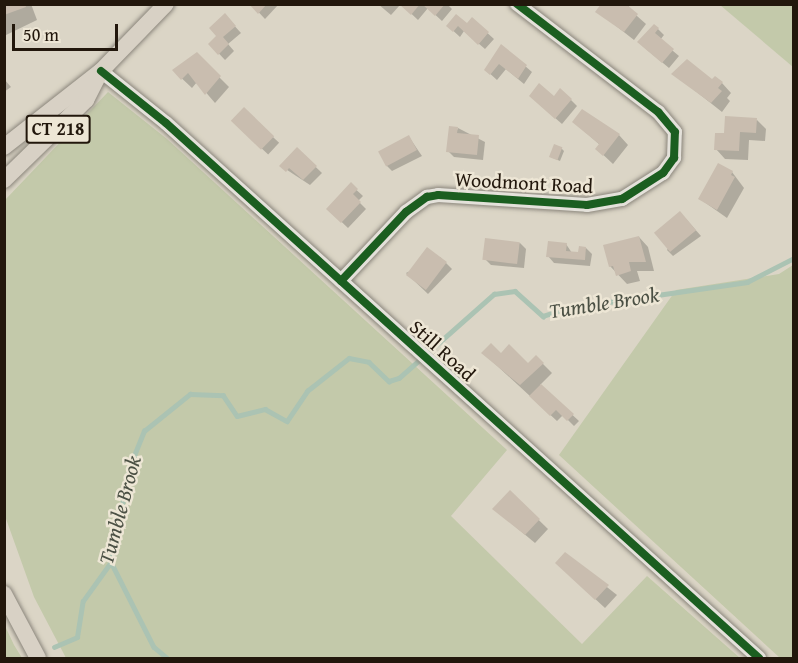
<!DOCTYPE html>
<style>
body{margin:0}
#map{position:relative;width:798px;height:663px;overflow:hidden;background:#dbd5c6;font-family:"Gentium Book Plus",serif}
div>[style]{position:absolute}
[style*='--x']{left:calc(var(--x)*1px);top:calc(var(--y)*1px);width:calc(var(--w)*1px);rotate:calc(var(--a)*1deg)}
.green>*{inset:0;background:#c3c9aa}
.shadow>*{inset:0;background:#0003;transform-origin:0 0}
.stream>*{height:4.5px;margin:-2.25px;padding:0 2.25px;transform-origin:2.25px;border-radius:2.25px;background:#abc3b3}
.building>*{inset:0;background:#c9bdaf;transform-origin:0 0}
.roads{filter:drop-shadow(0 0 2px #8b867c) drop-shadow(0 0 2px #8b867c)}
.minor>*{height:14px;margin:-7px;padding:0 7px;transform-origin:7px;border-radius:7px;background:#e4e1da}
.major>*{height:16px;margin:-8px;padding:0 8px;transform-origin:8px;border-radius:8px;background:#d8d1c5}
.cycleway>*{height:8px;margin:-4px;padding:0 4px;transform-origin:4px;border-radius:4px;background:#1b5e20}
span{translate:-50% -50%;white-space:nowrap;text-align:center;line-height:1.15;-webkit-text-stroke:5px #ede6d5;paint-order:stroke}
.shield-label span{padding:2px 4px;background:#ede6d5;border:2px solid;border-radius:4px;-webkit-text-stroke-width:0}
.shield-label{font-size:18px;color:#22170c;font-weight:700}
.street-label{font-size:20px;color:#22170c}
.water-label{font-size:21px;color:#4b5044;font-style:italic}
.frame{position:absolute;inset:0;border:6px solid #22170c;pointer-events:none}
.scale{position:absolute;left:12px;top:24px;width:106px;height:27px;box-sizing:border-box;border:3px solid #22170c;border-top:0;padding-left:8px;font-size:18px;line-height:21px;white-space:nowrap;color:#22170c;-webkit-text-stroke:4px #ede6d5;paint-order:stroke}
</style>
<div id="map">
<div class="green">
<div style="clip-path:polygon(720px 5px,793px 5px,793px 67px)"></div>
<div style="clip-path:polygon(108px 92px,167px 139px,507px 450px,451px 516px,582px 644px,647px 576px,740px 658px,66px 658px,34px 597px,5px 516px,5px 200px)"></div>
<div style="clip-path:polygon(793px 265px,794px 658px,780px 658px,559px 455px,676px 290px,779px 274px)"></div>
<div style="clip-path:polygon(5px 626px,14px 645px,22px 658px,5px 658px)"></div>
</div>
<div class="shadow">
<div style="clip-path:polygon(4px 4px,31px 4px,37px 20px,4px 36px)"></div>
<div style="clip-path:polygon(251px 4px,279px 4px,265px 19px)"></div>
<div style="clip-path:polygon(378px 4px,399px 4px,400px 5px,391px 15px)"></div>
<div style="clip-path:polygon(401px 4px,447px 4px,452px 9px,442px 21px,428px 8px,418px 20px)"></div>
<div style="clip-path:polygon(603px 4px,630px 4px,628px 8px,646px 24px,634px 40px,597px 11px)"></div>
<div style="clip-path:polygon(472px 19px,494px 39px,485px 49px,464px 31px,460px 37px,448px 26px,467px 25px)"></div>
<div style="clip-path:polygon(231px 22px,241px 33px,228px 44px,234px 51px,225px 60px,210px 44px)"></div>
<div style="clip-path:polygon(655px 26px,664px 35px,660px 40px,679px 56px,669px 68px,645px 48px)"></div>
<div style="clip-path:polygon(502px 46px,532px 72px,524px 84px,506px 69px,497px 80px,486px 70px)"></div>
<div style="clip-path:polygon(196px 54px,229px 87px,215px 103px,197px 82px,192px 88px,174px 71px)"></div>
<div style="clip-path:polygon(674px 74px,722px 83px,731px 93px,727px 98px,730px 101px,722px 112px)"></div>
<div style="clip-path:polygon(4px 79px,11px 87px,4px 92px)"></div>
<div style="clip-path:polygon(554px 98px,571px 100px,577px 106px,562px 124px,537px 102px)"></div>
<div style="left:244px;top:110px;width:48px;height:16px;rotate:43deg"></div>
<div style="clip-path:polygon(757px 120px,766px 129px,765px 141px,749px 140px,748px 160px,725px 159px,716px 149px,726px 135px)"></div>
<div style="clip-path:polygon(574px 122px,619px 135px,628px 145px,613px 164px,597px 149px,600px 145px)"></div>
<div style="clip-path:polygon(458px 128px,485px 142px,483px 160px,454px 157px,448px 151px)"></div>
<div style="clip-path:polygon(409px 137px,422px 156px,392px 171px,386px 165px)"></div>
<div style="clip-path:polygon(561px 148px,564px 151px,560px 161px,551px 157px)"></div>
<div style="clip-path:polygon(297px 149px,322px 173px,310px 185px,281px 166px)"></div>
<div style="clip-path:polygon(732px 172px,744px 188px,727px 218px,700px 199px)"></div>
<div style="clip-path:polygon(351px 185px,363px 196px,358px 201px,366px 209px,348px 228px,328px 209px)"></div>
<div style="clip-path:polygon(686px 219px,701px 236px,673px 256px,667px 250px)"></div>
<div style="clip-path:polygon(639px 237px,648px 247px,654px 271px,637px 271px,640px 281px,627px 284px,610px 266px)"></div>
<div style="clip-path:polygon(520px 243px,526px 249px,524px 268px,491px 265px,485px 259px)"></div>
<div style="clip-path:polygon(566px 244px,572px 253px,579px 254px,586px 248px,592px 254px,590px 266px,554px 263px,548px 256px)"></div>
<div style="clip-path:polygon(440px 257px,452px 269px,428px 294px,406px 273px)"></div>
<div style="clip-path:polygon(501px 355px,528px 365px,536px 357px,552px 373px,540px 385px,579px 421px,574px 426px,563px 415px,557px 421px,493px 362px)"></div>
<div style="clip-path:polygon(510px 492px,548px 529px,535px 543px,494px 509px)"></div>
<div style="clip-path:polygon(565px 554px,617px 595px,605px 608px,566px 572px)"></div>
</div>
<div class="stream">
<div style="--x:111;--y:562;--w:95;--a:63.2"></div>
<div style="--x:154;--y:647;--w:17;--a:40"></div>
<div style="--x:54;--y:647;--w:25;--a:-23"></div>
<div style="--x:77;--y:637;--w:36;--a:-81"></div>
<div style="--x:83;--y:601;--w:48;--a:-54.3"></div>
<div style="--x:111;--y:562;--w:96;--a:-79.2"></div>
<div style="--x:129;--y:468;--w:40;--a:-68"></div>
<div style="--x:144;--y:431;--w:59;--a:-38.8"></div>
<div style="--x:190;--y:394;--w:33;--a:2"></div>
<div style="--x:223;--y:395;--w:25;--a:56"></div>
<div style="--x:237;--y:416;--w:29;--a:-14"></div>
<div style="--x:265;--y:409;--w:25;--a:29"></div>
<div style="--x:287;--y:421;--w:36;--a:-56"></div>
<div style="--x:307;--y:391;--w:53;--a:-38.2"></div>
<div style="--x:349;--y:358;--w:20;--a:11"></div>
<div style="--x:369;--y:362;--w:28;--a:44"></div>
<div style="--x:389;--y:381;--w:10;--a:-17"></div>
<div style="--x:399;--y:378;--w:127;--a:-41.5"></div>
<div style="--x:494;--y:294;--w:21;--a:-8"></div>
<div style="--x:515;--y:291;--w:38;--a:42"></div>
<div style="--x:543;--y:316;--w:25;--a:-18"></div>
<div style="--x:567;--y:308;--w:182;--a:-8.2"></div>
<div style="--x:747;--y:282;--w:53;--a:-27.1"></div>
</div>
<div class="building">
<div style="clip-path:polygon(4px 4px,25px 4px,26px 7px,4px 15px)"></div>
<div style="clip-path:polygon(249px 4px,267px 4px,258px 14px)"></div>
<div style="clip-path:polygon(399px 4px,420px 4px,411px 15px)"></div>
<div style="clip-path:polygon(422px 4px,445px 4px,435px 16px)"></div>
<div style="clip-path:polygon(601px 4px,626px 4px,638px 14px,624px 32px,595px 12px)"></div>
<div style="clip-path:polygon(225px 13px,236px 26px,223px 37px,229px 44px,218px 55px,208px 44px,216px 36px,209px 28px)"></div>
<div style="clip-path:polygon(456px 14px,467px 23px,472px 17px,489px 32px,478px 45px,458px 26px,453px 32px,446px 26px)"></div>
<div style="clip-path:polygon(654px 24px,659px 28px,655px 33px,674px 49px,662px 63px,637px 42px)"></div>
<div style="clip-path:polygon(501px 44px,527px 65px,518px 79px,499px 64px,490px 75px,484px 70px)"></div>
<div style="clip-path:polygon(197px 52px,221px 76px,205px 95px,188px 73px,181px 80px,172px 70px)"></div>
<div style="clip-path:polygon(687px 59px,712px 79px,715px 76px,723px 82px,718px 88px,722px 91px,711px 103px,671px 74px)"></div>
<div style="clip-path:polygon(539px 83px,554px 96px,560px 88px,572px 99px,555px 119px,529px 96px)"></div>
<div style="left:244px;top:107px;width:42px;height:19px;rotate:44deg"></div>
<div style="clip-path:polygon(582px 109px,620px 134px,603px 156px,595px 149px,599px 144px,572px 122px)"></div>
<div style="clip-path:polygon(725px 116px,757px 118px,756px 133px,740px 132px,739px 151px,714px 150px,715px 133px,724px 133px)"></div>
<div style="clip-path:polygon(449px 126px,458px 127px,457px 133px,479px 135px,477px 155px,446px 152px)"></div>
<div style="left:409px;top:135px;width:17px;height:35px;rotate:62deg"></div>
<div style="left:554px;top:144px;width:9px;height:14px;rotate:21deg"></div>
<div style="clip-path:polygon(297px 147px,317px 166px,303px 180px,289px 168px,286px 172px,279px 166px)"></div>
<div style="clip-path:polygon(718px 163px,733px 171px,731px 175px,735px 177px,717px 210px,698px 199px)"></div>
<div style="clip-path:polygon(351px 182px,358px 189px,353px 194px,361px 202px,341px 223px,326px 209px)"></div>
<div style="left:680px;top:211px;width:25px;height:34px;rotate:50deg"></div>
<div style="clip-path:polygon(639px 236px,646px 262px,629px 262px,631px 271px,616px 276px,613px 266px,609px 267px,603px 245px)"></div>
<div style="left:485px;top:238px;width:35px;height:22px;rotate:7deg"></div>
<div style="clip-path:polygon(548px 241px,567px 243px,566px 251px,578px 252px,579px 246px,586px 247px,585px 260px,546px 257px)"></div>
<div style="left:427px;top:247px;width:25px;height:35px;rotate:37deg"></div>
<div style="clip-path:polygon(491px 343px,501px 353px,509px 344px,528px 363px,536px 355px,544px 363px,520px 385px,481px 353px)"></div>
<div style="clip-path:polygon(541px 384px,574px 414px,567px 421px,556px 410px,550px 416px,529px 396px)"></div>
<div style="clip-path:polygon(510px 490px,540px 519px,525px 535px,492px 509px)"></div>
<div style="clip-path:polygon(565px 552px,609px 585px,595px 600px,555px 563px)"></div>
</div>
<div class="roads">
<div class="minor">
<div style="--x:101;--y:71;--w:83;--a:38.7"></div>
<div style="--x:166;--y:123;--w:799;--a:42.06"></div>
<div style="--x:341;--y:281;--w:95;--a:-46.7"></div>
<div style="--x:406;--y:212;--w:26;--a:-36"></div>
<div style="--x:427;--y:197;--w:11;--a:-10"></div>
<div style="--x:438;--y:195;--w:149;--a:3.8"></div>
<div style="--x:587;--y:205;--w:36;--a:-10"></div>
<div style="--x:622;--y:199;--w:49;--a:-32.4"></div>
<div style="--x:663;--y:173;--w:19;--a:-54"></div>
<div style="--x:674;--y:158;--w:26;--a:-88"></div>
<div style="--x:675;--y:132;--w:26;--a:-130"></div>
<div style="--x:658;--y:112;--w:178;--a:-142.5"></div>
</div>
<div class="major">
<div style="--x:4;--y:147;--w:123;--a:-38.1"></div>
<div style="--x:101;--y:71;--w:93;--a:-45.9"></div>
<div style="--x:4;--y:180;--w:115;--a:-44.3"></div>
<div style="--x:86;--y:100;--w:31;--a:-63"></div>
<div style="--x:4;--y:594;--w:72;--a:62"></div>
</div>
</div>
<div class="cycleway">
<div style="--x:101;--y:71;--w:83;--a:38.7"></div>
<div style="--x:166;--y:123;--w:799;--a:42.06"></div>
<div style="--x:341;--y:281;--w:95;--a:-46.7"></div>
<div style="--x:406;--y:212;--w:26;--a:-36"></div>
<div style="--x:427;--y:197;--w:11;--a:-10"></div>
<div style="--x:438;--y:195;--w:149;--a:3.8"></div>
<div style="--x:587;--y:205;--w:36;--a:-10"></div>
<div style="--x:622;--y:199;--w:49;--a:-32.4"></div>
<div style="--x:663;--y:173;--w:19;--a:-54"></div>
<div style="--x:674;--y:158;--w:26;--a:-88"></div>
<div style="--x:675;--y:132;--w:26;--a:-130"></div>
<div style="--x:658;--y:112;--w:178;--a:-142.5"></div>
</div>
<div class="shield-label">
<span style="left:58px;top:129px">CT 218</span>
</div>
<div class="street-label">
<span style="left:524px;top:182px;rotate:3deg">Woodmont Road</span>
<span style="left:443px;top:350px;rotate:42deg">Still Road</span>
</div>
<div class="water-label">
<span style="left:604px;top:303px;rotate:-9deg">Tumble Brook</span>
<span style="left:120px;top:510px;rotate:-75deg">Tumble Brook</span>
</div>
<div class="frame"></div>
<div class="scale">50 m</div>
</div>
